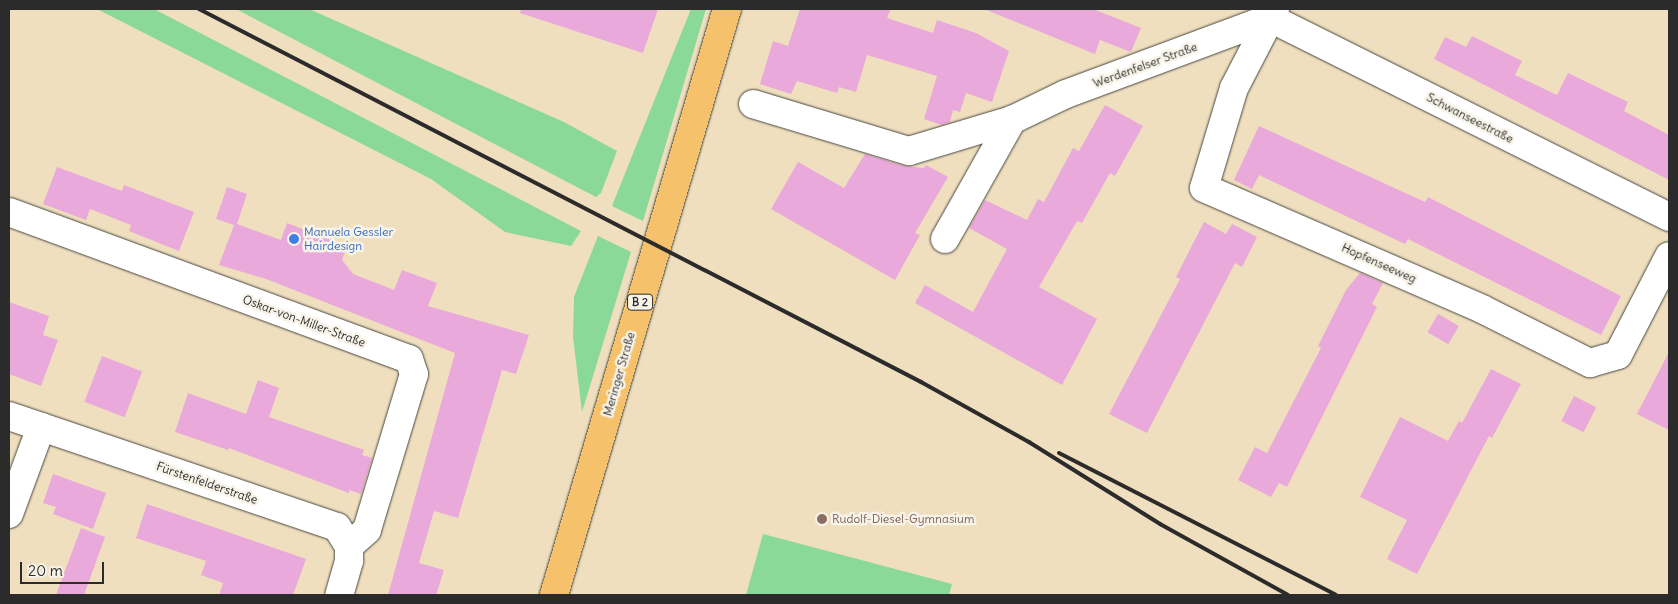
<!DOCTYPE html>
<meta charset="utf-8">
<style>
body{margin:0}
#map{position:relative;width:1678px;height:604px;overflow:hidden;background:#efdfbe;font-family:Delius,sans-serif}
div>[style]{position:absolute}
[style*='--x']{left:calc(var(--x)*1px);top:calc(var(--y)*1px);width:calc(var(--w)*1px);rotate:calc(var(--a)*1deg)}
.green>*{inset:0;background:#8ad998}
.building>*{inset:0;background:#e9a9da;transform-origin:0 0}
.roads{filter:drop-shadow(0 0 1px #484641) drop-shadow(0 0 1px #484641)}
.minor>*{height:28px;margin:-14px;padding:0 14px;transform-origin:14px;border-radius:14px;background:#fff}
.primary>*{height:28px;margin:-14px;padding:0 14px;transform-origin:14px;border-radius:14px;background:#f5c16b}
.rail>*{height:4px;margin:-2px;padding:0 2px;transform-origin:2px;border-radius:2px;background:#2b2b2b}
.dots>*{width:14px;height:14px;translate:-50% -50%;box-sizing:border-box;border:2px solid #f7f3e8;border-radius:50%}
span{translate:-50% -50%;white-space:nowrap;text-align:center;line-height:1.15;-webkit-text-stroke:5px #f7f3e8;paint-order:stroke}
.shield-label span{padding:1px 4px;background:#f7f3e8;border:1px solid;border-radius:4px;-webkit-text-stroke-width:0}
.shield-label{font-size:11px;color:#2b2b2b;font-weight:700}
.street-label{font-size:12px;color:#2b2b2b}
.shop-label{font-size:12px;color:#366cbe}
.left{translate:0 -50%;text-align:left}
.education-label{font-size:12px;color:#785e54}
.frame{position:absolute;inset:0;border:10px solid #2b2b2b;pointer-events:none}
.scale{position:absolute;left:20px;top:562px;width:84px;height:22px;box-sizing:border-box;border:2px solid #2b2b2b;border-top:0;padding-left:6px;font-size:15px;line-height:18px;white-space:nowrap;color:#2b2b2b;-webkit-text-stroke:4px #f7f3e8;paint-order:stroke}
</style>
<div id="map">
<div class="green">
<div style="clip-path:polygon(97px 9px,154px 9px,581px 231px,571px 246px,505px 232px,431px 179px)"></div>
<div style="clip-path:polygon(236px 9px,309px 9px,564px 122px,617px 151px,601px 193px,596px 197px)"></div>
<div style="clip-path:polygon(691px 9px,706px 9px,643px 221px,612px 206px)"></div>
<div style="clip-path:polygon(598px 236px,631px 252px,582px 412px,573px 337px,574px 297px)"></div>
<div style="clip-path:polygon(763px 534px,952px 584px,949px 595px,746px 595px)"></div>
</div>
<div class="building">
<div style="clip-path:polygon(521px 9px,658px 9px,643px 53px,520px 13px)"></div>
<div style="clip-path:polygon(800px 9px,891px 9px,887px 18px,933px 33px,937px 20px,976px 33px,1009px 51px,992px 102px,966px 93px,960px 112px,953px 110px,950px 122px,942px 125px,924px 119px,937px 76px,867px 55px,856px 92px,839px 87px,837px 93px,797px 81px,791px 94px,760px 84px,773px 41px,788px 46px)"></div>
<div style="clip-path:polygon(984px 9px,1093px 9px,1141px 28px,1131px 52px,1100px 40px,1095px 54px)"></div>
<div style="clip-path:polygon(1472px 36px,1522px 61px,1515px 75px,1557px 95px,1568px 73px,1628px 102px,1624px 111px,1669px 135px,1669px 180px,1434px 59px,1445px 37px,1466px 47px)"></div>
<div style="clip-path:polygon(1105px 105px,1143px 126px,1115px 176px,1110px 173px,1082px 223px,1077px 221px,1039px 287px,1097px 319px,1062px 385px,915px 303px,925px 285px,973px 312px,1007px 249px,969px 228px,985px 200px,1027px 220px,1038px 199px,1044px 202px,1073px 148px,1079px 151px)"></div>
<div style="clip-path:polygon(1259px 126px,1425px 202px,1428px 197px,1621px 296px,1601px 335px,1408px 239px,1405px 244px,1259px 175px,1252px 189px,1234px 180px)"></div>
<div style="clip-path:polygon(865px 154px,904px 166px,924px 168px,926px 165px,948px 177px,915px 233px,920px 235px,895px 280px,771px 209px,798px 162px,844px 188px)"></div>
<div style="clip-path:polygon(57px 167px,122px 191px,124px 185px,194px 212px,179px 251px,129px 231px,131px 225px,90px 209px,86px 220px,43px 204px)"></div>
<div style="clip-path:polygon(227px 187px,247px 194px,237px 224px,281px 240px,287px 223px,310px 232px,347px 246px,342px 260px,353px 274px,394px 290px,402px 270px,437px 283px,428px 306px,529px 335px,516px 374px,502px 370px,458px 518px,434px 511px,419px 563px,444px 570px,436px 595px,388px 595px,455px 353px,266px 279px,219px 265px,234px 225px,216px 219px)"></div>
<div style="clip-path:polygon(1204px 222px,1226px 234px,1232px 224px,1257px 237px,1242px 267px,1235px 263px,1147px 433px,1109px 414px,1180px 279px,1176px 277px)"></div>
<div style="clip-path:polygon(1360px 273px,1383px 283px,1372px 304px,1377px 307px,1287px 487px,1279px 483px,1271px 497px,1238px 480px,1255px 447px,1267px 453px,1321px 348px,1318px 346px,1346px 290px)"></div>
<div style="clip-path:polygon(9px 302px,49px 316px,43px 335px,58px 340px,41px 386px,9px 374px)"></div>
<div style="left:1438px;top:314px;width:24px;height:21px;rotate:30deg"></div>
<div style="clip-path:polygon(1669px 352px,1669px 430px,1637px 414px)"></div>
<div style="left:102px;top:356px;width:43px;height:49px;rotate:21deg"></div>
<div style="clip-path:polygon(1491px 369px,1521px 384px,1492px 438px,1489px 436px,1417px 574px,1387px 559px,1407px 520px,1360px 497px,1400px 417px,1448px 441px,1459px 421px,1462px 423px)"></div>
<div style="clip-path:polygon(258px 380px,279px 388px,269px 417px,364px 450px,362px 455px,372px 458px,361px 494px,349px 490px,349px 493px,229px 448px,228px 450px,175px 432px,188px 393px,246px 414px)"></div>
<div style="left:1574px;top:396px;width:25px;height:28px;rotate:27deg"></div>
<div style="clip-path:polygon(53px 474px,106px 493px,93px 529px,53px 514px,56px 507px,43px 503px)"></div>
<div style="clip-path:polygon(147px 504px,306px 559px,293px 595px,219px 595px,223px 583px,201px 575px,206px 561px,136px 538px)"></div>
<div style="clip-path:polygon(81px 528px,105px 537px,84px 595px,56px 595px)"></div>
</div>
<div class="roads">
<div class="minor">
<div style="--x:1275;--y:9;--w:89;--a:117.4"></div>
<div style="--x:1234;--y:88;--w:104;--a:106.7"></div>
<div style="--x:1204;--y:188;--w:303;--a:23.5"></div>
<div style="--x:1482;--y:309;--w:121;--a:26.6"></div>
<div style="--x:1590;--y:363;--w:29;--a:-16"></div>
<div style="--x:1618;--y:355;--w:111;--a:-62.7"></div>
<div style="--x:1270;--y:18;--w:446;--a:26.5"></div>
<div style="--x:753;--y:104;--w:163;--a:16.8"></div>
<div style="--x:909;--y:151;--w:108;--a:-16.8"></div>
<div style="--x:1012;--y:120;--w:60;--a:-25.7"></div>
<div style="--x:1066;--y:94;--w:218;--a:-20.4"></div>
<div style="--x:9;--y:212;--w:426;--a:20.2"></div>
<div style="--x:409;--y:359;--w:16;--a:72"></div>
<div style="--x:414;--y:374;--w:163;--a:106.8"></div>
<div style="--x:367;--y:530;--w:24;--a:138"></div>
<div style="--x:945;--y:239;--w:137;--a:-60.6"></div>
<div style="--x:9;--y:416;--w:346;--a:18.7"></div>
<div style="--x:337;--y:527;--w:22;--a:58"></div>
<div style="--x:349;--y:546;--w:15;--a:90"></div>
<div style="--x:349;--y:561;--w:35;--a:106"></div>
<div style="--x:9;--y:514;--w:93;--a:-69.8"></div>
</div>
<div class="primary">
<div style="--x:554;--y:595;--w:611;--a:-73.55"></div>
</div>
</div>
<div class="rail">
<div style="--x:199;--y:9;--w:813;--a:27.32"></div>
<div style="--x:921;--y:382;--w:124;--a:29.1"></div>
<div style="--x:1029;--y:442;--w:155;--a:32"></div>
<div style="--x:1160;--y:524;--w:146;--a:29"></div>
<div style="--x:1059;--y:453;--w:311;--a:27.1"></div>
</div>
<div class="dots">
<div style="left:294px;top:239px;background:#3f7fe0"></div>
<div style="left:822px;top:519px;background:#8d6e63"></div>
</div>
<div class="shield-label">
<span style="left:640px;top:302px">B 2</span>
</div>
<div class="street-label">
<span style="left:1145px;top:65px;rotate:-20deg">Werdenfelser Straße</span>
<span style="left:1470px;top:118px;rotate:27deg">Schwanseestraße</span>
<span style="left:1379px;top:263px;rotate:24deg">Hopfenseeweg</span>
<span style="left:304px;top:321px;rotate:20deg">Oskar-von-Miller-Straße</span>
<span style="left:619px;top:374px;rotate:-74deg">Meringer Straße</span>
<span style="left:207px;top:483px;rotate:19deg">Fürstenfelderstraße</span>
</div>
<div class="shop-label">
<span class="left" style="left:304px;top:239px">Manuela Gessler<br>Hairdesign</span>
</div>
<div class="education-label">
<span class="left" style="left:832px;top:519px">Rudolf-Diesel-Gymnasium</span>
</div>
<div class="frame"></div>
<div class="scale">20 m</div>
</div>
